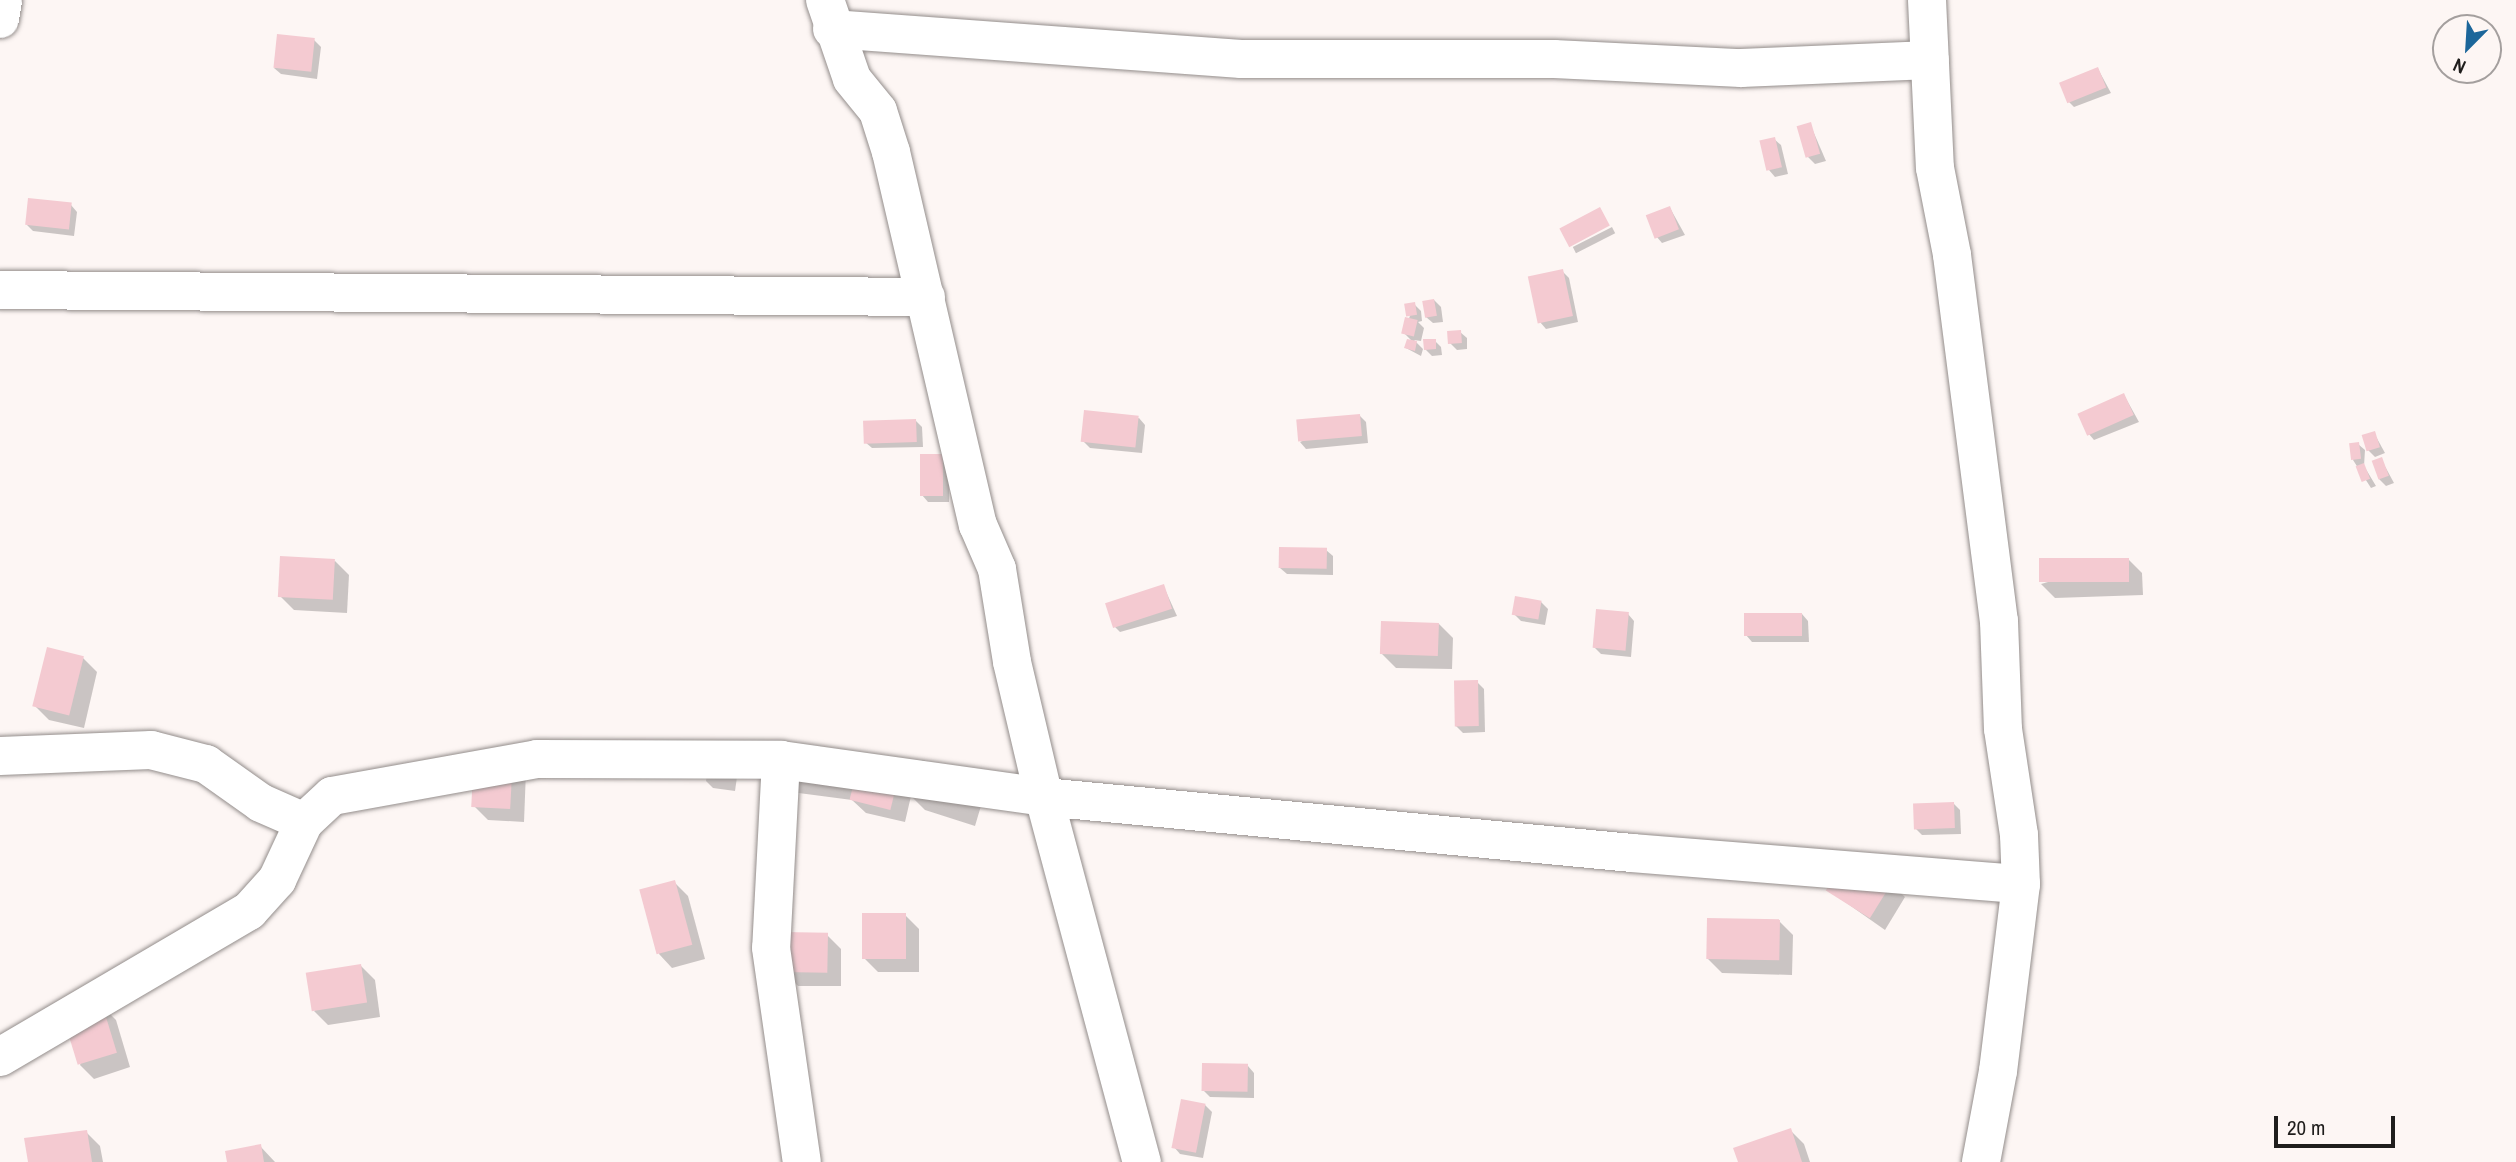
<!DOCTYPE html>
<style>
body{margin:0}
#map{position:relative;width:2516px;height:1162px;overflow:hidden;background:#fdf6f4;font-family:"Archivo Narrow",sans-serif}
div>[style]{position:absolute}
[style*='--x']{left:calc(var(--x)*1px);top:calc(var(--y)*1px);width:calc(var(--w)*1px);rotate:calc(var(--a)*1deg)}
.shadow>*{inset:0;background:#0003;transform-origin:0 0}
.building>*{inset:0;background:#f4cad1;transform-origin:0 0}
.roads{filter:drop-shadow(0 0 2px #938d8b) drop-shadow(0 0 2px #938d8b)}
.minor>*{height:38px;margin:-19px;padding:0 19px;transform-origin:19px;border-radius:19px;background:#fff}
span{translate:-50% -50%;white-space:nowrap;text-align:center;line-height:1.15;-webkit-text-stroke:5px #fdf6f4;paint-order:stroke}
.north{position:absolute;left:2432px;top:14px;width:70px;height:70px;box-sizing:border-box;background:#fdf6f4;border:2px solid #a49f9e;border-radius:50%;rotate:204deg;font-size:19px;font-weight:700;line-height:28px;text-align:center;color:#1f1d1c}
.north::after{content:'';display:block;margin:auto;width:24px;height:32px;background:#1c669a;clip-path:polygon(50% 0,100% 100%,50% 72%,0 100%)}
.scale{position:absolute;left:2274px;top:1116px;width:121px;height:32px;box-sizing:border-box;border:4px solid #1f1d1c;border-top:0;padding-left:9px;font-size:21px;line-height:24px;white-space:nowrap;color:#1f1d1c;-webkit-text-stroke:5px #fdf6f4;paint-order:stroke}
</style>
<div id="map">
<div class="shadow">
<div style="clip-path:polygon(314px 40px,321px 47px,317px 79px,281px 74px,274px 68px)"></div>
<div style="clip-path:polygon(2098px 69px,2111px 93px,2074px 107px,2068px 101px)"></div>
<div style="clip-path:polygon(1810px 124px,1826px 161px,1815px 164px,1808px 157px)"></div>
<div style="clip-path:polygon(1774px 139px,1781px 145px,1788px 174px,1775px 177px,1769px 170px)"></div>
<div style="clip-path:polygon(71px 205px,77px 212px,74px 236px,33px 231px,27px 225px)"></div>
<div style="clip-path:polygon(1670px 208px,1685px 235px,1662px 243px,1656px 236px)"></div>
<div style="left:1612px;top:227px;width:7px;height:44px;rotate:63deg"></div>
<div style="clip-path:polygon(1562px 271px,1569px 278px,1578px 322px,1546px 329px,1540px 322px)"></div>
<div style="clip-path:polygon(1434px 300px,1441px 307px,1443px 322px,1433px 323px,1426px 317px)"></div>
<div style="clip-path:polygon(1414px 304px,1421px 311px,1422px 321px,1418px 322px,1424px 328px,1421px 341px,1414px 340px,1423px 349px,1421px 356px,1406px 348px,1413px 342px,1404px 333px)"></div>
<div style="clip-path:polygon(1460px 332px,1467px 338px,1467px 349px,1457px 350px,1450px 343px)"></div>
<div style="clip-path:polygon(1435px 341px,1441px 347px,1442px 355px,1432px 356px,1425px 349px)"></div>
<div style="clip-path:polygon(2124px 395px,2139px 422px,2094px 440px,2088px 433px)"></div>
<div style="clip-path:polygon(1359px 415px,1366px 422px,1368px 443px,1306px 449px,1300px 442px)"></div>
<div style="clip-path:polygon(1139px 418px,1145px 425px,1142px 453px,1090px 448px,1083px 441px)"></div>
<div style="clip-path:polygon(915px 420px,922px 427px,923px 447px,872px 448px,865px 442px)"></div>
<div style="clip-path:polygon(2374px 433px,2385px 453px,2375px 457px,2368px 450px)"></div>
<div style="clip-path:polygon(2358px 444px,2365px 450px,2364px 466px,2376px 486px,2371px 488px,2353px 460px)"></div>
<div style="clip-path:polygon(942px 456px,949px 462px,949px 502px,928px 502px,922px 495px)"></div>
<div style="clip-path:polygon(2381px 459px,2394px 483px,2386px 486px,2379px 479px)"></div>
<div style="clip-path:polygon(1326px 550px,1333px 556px,1333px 575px,1287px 574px,1280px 568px)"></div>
<div style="clip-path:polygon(2128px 559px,2142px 573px,2143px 595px,2055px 598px,2041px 584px)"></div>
<div style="clip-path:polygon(335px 561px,349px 575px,347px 613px,294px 610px,280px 596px)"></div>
<div style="clip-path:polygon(1163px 585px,1177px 616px,1120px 632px,1113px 625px)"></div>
<div style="clip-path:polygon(1541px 602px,1548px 609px,1545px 625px,1521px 621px,1514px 614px)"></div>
<div style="clip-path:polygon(1628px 614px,1634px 621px,1631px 657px,1601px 654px,1594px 647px)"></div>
<div style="clip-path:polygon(1802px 614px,1808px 621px,1809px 642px,1752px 642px,1746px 635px)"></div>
<div style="clip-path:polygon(1439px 624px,1453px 638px,1452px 669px,1396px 668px,1382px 654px)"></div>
<div style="clip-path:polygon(83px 658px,97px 672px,84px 728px,49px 720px,35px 706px)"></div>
<div style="clip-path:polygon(1477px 682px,1484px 689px,1485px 732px,1463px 733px,1456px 726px)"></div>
<div style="clip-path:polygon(712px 746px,740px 756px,735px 791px,713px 788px,706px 781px)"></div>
<div style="clip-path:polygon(922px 760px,972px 775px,986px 789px,975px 826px,925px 810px,911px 796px,905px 822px,866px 813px,852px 800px,791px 792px,777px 778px,915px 784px)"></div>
<div style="clip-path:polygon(526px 771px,524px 822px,488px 820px,474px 806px)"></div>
<div style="clip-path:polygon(1953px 803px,1960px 810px,1961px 834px,1922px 835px,1915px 828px)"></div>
<div style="clip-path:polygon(674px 882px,688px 896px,705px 959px,672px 968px,659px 954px)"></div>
<div style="clip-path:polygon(1891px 884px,1905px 897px,1885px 930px,1828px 890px)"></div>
<div style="clip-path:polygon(905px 915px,919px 929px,919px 972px,878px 972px,864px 958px)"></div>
<div style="clip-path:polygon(1779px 921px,1793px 935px,1792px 975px,1722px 973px,1708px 959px)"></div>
<div style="clip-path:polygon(827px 935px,841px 949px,841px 986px,798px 986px,784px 972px)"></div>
<div style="clip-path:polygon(361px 966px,375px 980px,380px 1017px,328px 1025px,314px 1011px)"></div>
<div style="clip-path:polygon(102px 1006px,116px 1020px,130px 1067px,94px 1079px,80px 1065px)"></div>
<div style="clip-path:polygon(1248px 1066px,1254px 1073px,1254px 1098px,1210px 1097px,1203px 1090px)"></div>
<div style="clip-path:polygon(1205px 1105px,1212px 1112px,1203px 1158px,1180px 1154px,1174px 1147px)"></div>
<div style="clip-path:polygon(1790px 1130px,1804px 1144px,1810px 1162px,1740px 1162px)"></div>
<div style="clip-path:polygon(86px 1132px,100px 1146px,103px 1162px,30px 1162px)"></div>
<div style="clip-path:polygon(260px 1146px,275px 1162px,228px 1162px)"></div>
</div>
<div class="building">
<div style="left:277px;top:34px;width:38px;height:34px;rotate:6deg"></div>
<div style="left:2098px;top:67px;width:22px;height:42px;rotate:68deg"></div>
<div style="left:1811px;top:122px;width:33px;height:15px;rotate:74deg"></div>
<div style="left:1775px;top:137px;width:31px;height:16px;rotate:77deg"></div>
<div style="left:28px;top:198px;width:44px;height:27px;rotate:6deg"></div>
<div style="left:1670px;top:206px;width:25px;height:26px;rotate:69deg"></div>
<div style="left:1600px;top:207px;width:21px;height:46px;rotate:62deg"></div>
<div style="left:1563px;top:269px;width:48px;height:36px;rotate:78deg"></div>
<div style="left:1434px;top:299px;width:17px;height:12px;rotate:80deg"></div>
<div style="left:1415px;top:302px;width:13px;height:11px;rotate:81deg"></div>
<div style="left:1405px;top:317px;width:13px;height:17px;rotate:13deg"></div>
<div style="left:1461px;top:330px;width:13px;height:14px;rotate:86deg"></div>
<div style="clip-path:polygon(1407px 339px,1417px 341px,1415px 351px,1404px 348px)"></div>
<div style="clip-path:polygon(1423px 339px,1436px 339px,1436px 349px,1424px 350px)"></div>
<div style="left:2124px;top:393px;width:24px;height:51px;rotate:66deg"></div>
<div style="left:1084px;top:410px;width:55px;height:32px;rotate:6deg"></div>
<div style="left:1360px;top:414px;width:22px;height:64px;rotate:85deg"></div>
<div style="left:916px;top:419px;width:23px;height:53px;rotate:88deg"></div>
<div style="left:2375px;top:431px;width:17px;height:14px;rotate:73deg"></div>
<div style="left:2359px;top:442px;width:17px;height:10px;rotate:83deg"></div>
<div style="left:920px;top:454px;width:23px;height:42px"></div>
<div style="left:2382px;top:457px;width:20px;height:11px;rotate:70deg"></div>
<div style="left:2364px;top:463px;width:17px;height:9px;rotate:69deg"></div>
<div style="left:1279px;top:547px;width:48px;height:21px;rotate:1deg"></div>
<div style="left:280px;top:556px;width:55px;height:41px;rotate:3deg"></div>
<div style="left:2129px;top:558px;width:24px;height:90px;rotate:90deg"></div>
<div style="left:1164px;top:584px;width:26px;height:62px;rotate:72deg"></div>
<div style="left:1515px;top:596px;width:27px;height:19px;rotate:10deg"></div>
<div style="left:1596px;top:609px;width:33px;height:39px;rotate:5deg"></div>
<div style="left:1744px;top:613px;width:58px;height:23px"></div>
<div style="left:1381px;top:621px;width:58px;height:33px;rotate:2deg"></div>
<div style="left:47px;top:647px;width:38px;height:61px;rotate:14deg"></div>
<div style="left:1478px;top:680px;width:46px;height:24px;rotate:89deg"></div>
<div style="left:474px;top:754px;width:39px;height:53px;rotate:3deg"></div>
<div style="left:860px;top:758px;width:42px;height:43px;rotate:14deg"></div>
<div style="left:1954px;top:802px;width:26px;height:41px;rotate:88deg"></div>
<div style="left:1848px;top:855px;width:52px;height:42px;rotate:32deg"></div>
<div style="left:675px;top:880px;width:67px;height:37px;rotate:75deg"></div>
<div style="left:862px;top:913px;width:44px;height:46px"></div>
<div style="left:1707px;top:918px;width:73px;height:41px;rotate:1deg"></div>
<div style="left:782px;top:932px;width:46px;height:40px;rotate:1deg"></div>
<div style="left:361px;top:964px;width:39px;height:56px;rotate:81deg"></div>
<div style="left:102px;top:1004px;width:51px;height:41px;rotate:73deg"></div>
<div style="left:1202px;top:1063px;width:46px;height:28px;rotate:1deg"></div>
<div style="left:1181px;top:1099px;width:25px;height:50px;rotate:11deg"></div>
<div style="clip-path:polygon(1791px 1128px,1802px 1162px,1738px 1162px,1733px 1148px)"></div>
<div style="clip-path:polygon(87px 1130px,92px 1162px,28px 1162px,24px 1138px)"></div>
<div style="clip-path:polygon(261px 1144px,264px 1162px,227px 1162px,225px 1151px)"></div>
</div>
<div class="roads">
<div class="minor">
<div style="--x:825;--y:0;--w:83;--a:71.1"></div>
<div style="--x:852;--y:79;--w:41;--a:50.9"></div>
<div style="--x:878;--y:111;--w:43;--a:72.4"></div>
<div style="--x:891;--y:152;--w:383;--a:76.9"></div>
<div style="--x:978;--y:525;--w:48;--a:66.6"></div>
<div style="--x:997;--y:569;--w:94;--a:80.8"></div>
<div style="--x:1012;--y:662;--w:139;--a:76.7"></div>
<div style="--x:1044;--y:797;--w:378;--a:75"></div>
<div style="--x:1927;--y:0;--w:168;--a:87.3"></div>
<div style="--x:1935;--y:168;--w:89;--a:78.9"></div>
<div style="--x:1952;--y:255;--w:369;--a:82.7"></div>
<div style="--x:1999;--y:621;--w:108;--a:87.9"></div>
<div style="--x:2003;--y:729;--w:107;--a:81.4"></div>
<div style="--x:2019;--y:835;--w:49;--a:87.7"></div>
<div style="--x:2021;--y:884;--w:188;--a:97"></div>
<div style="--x:1998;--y:1071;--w:93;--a:100.6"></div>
<div style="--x:0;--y:19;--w:19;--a:-81"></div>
<div style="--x:832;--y:29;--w:410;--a:4.2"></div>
<div style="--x:1241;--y:59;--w:313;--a:0"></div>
<div style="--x:1554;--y:59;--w:187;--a:2.8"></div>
<div style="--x:1741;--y:68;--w:189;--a:-2.4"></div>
<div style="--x:0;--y:290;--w:926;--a:0.43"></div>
<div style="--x:0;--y:756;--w:151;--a:-2.3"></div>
<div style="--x:151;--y:750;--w:57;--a:14.3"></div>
<div style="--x:206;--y:764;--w:67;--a:35.3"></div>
<div style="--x:261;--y:803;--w:47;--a:23.8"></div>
<div style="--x:781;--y:760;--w:188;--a:93"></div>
<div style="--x:771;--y:948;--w:216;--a:81.8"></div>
<div style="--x:0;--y:1057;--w:289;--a:-30.4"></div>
<div style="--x:249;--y:911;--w:42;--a:-47.9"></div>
<div style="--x:277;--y:880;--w:64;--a:-65"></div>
<div style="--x:304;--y:822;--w:38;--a:-43"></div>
<div style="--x:332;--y:796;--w:208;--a:-10.2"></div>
<div style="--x:537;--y:759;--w:244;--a:0.2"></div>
<div style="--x:781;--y:760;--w:266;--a:8"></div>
<div style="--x:1044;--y:797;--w:591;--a:5.44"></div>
<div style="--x:1632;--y:853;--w:390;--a:4.6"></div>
</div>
</div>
<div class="north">N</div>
<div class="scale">20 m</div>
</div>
